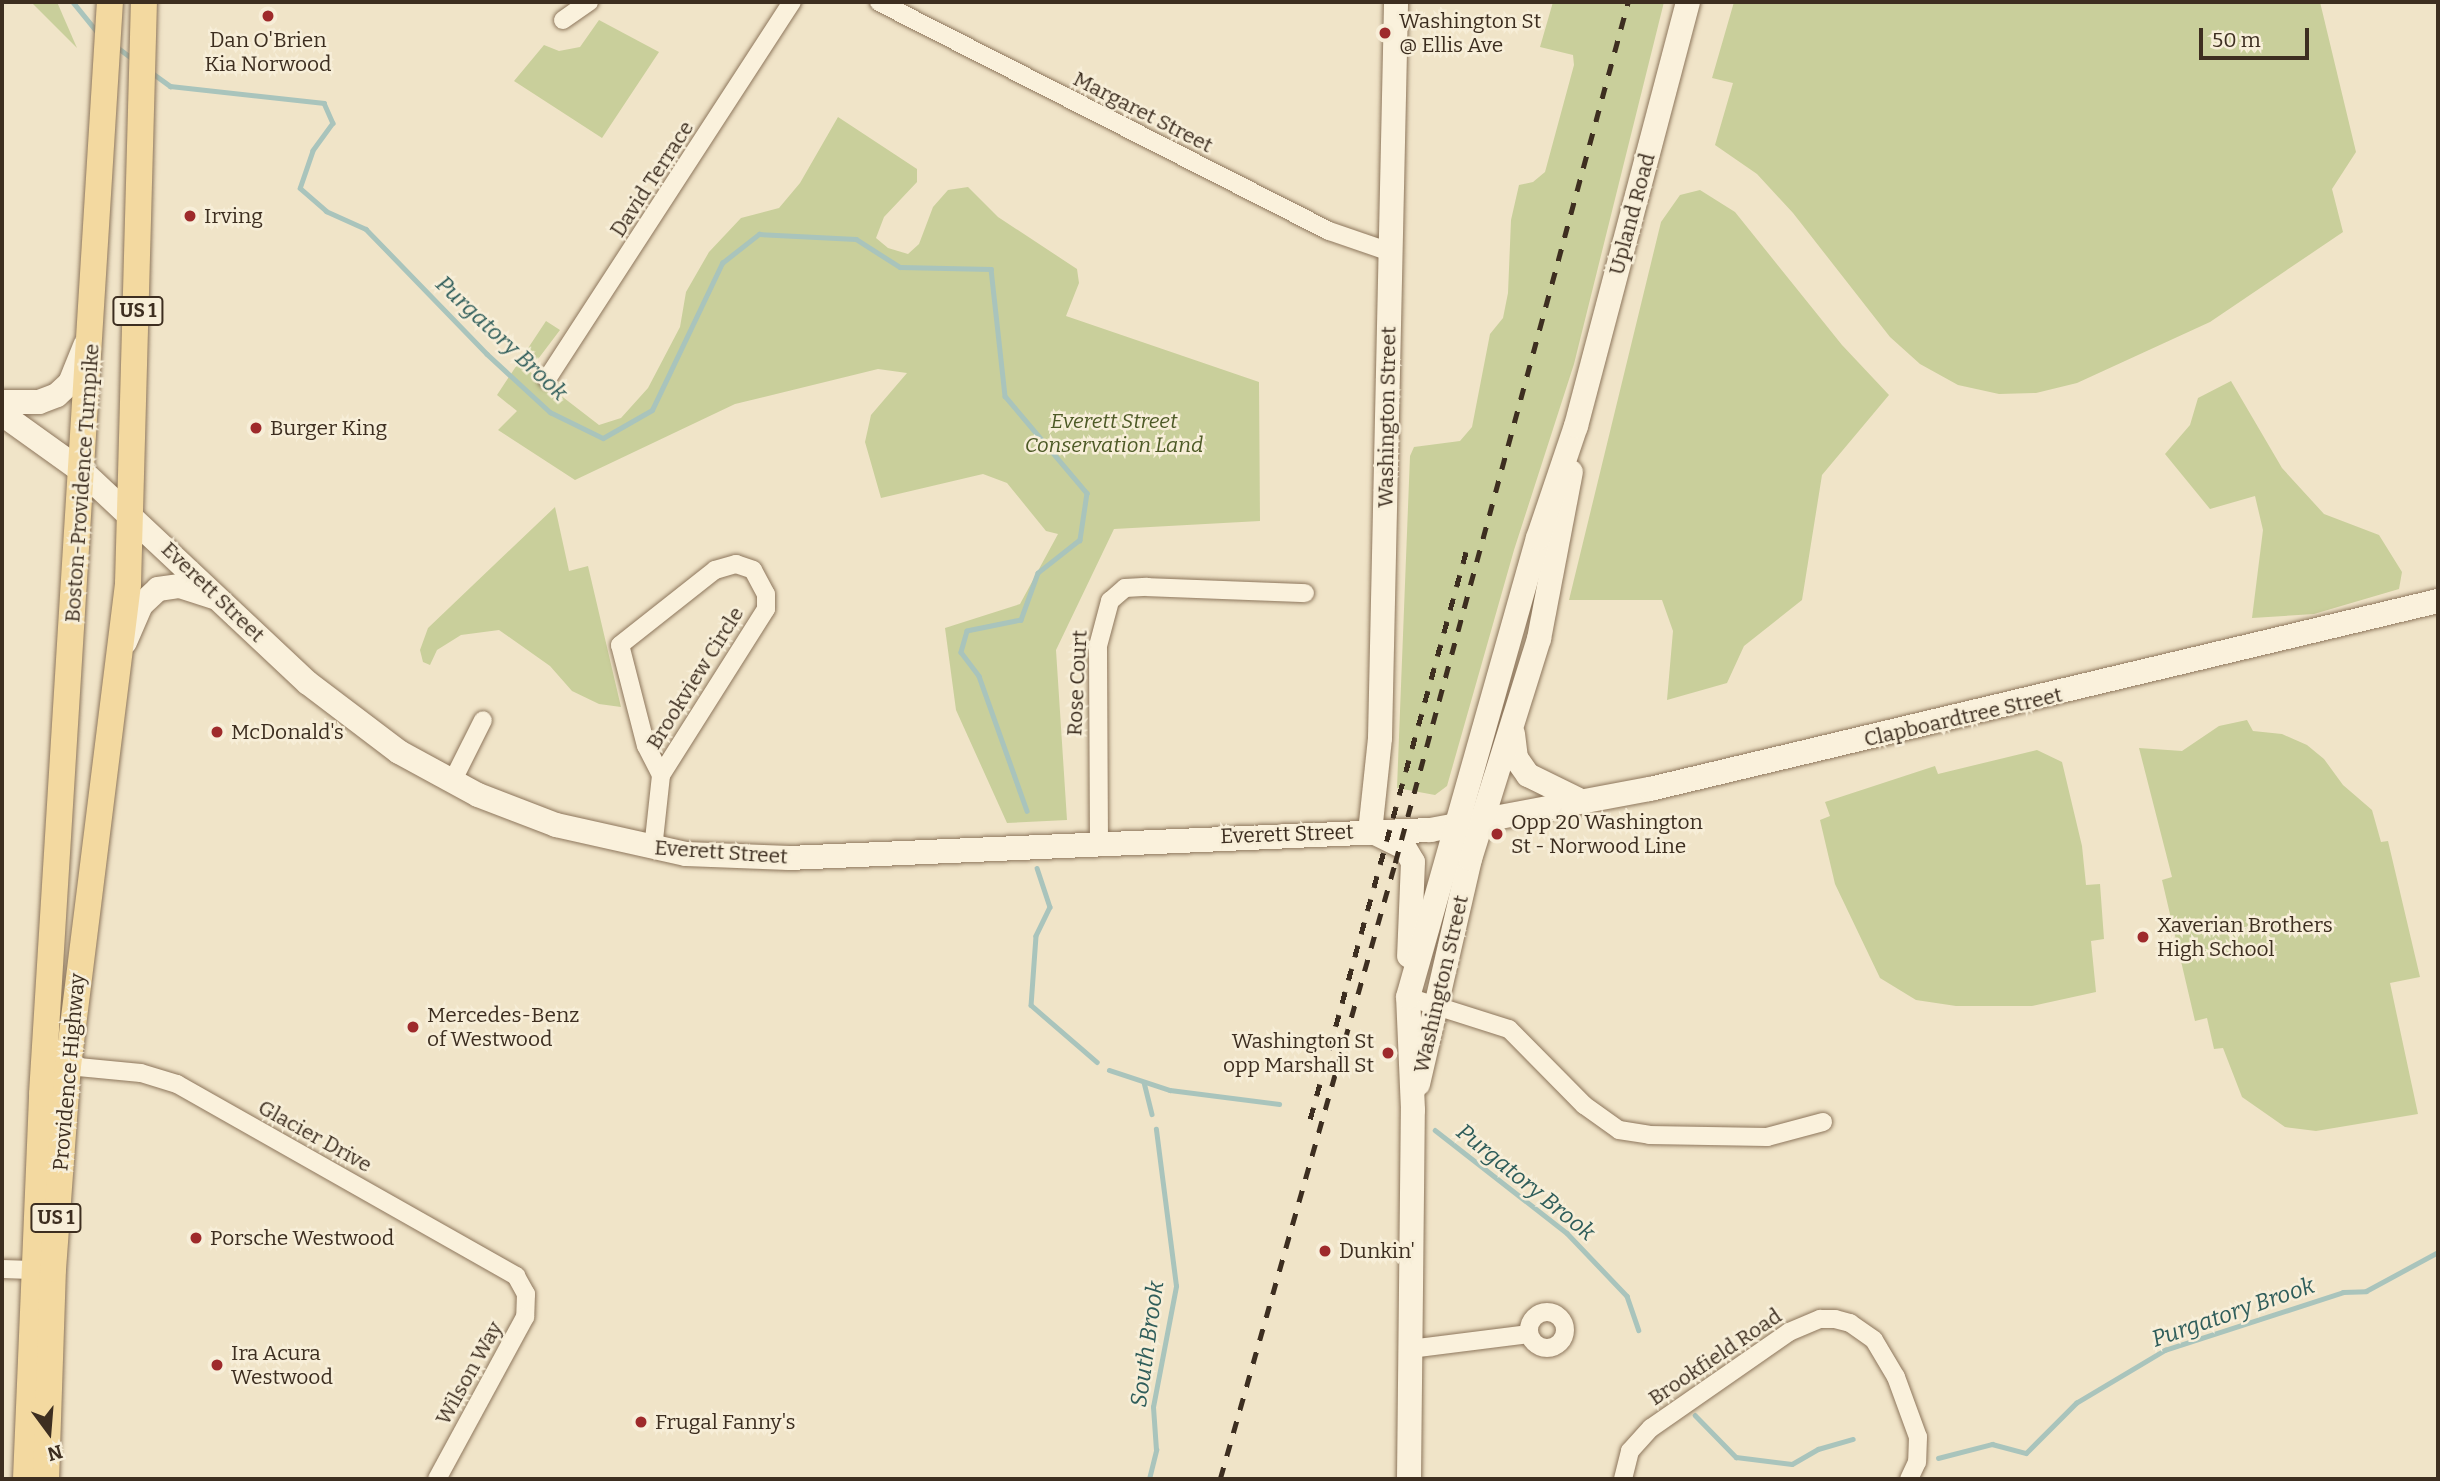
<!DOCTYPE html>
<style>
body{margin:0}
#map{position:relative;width:2440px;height:1481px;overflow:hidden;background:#f0e4c8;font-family:Bitter,serif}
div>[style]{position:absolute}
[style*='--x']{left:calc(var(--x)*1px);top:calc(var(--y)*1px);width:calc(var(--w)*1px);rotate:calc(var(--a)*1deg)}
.green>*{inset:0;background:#c9cf9b}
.stream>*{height:4.5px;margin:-2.25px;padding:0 2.25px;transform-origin:2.25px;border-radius:2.25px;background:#a9c4bc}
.roads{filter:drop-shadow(0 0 2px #8d765c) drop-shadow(0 0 2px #8d765c)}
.street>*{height:18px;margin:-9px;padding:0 9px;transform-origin:9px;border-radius:9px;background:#faf1dc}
.street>.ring{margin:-9px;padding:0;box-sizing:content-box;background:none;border:18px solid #faf1dc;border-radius:50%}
.secondary>*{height:24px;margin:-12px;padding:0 12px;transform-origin:12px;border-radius:12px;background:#faf1dc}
.primary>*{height:26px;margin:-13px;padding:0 13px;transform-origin:13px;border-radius:13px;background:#f3d9a0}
.rail>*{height:4.5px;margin-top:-2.25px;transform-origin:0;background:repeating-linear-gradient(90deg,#3d2e20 0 12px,transparent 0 24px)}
.dots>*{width:19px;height:19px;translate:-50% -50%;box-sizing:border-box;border:4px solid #f7eed8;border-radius:50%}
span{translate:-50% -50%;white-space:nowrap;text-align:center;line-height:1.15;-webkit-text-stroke:5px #f7eed8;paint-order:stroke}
.shield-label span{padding:2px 5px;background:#f7eed8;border:2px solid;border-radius:5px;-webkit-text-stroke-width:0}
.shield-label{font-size:19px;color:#3d2e20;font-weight:700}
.poi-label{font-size:21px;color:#3d2e20}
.left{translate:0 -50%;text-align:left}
.right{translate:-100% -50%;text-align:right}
.street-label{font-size:21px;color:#3d2e20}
.park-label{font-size:21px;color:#4d5a26;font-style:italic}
.water-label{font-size:23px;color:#2f5d5a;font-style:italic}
.frame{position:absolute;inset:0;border:4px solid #3d2e20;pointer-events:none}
.north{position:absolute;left:14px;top:1397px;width:70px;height:70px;-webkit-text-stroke:5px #f7eed8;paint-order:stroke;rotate:164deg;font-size:19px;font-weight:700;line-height:28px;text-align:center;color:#3d2e20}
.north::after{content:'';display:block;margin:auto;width:24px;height:32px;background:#3d2e20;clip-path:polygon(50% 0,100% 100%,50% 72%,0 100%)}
.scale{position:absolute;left:2199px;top:28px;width:110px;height:32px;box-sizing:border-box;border:4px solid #3d2e20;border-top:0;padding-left:9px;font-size:21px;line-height:24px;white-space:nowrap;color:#3d2e20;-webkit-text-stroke:5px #f7eed8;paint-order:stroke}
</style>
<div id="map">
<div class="green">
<div style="clip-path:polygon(31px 2px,57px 2px,77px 48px)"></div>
<div style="clip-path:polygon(1553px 2px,1664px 2px,1574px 364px,1514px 550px,1447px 786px,1435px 795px,1397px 788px,1410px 456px,1414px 447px,1460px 441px,1472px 427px,1490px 334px,1503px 318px,1508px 293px,1511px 220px,1519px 185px,1533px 182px,1545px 172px,1574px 65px,1573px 55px,1540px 47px)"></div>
<div style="clip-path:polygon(1734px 2px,2320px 2px,2356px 152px,2332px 189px,2343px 232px,2210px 322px,2077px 383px,2036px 393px,1999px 394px,1958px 385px,1920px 364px,1890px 337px,1793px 213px,1757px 174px,1715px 145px,1733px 83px,1712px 78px)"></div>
<div style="clip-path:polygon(599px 20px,659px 52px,602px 138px,514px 81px,544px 45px,559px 51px,580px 47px)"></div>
<div style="clip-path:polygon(838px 117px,917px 169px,917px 182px,884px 217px,876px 238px,888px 248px,908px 254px,919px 244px,933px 207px,948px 190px,968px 187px,998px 217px,1077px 269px,1079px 283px,1066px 316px,1259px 382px,1260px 521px,1114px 529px,1056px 650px,1067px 820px,1007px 823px,956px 710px,945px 628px,1020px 604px,1058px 534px,1046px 531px,1007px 483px,983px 474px,881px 498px,865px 442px,871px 415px,907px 373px,878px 369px,735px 404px,575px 480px,498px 430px,517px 411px,497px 395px,546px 321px,560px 330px,529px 371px,599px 425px,621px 418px,648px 388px,680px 327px,686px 292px,709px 252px,741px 218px,779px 208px,800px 183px)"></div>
<div style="clip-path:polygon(1700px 190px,1735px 212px,1842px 345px,1889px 395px,1822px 475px,1802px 600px,1744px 646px,1727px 683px,1667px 700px,1673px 631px,1662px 600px,1569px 600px,1661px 222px,1680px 195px)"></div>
<div style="clip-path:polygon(2231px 381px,2282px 468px,2324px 514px,2379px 535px,2402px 572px,2399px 589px,2314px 614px,2252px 618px,2263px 530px,2255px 496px,2210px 509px,2165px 454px,2190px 425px,2198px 398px)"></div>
<div style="clip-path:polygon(555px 507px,569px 571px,588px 566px,621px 707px,599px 704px,572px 691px,550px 666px,499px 630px,461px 635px,437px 650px,430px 665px,423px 662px,420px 650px,428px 628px)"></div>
<div style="clip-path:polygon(2247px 720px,2253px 731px,2282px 734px,2307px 745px,2324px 759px,2343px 785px,2372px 810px,2381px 842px,2388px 841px,2420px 977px,2390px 983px,2418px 1114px,2316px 1131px,2285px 1127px,2242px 1097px,2223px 1048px,2214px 1049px,2207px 1018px,2195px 1021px,2162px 880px,2172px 877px,2139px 748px,2182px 751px,2219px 726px)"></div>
<div style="clip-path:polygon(2037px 750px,2062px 762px,2082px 846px,2086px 885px,2100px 884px,2104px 939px,2091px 941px,2096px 992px,2032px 1006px,1956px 1006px,1916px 1000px,1880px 978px,1835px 884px,1820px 820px,1830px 816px,1825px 802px,1935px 766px,1938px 774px)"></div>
</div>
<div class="stream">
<div style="--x:73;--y:2;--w:41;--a:50.9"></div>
<div style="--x:117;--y:47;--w:20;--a:37"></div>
<div style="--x:151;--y:72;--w:24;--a:36"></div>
<div style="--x:170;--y:86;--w:155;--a:6.3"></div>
<div style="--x:324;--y:103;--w:22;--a:66"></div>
<div style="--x:333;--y:123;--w:34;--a:126"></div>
<div style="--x:313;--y:151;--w:39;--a:109"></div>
<div style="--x:300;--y:188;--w:35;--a:41"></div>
<div style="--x:326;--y:211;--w:44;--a:24.2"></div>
<div style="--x:366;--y:229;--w:174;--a:45.9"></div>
<div style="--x:487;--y:354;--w:86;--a:42.6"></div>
<div style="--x:550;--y:412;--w:59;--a:26.1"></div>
<div style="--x:603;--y:438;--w:56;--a:-29.7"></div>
<div style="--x:652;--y:410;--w:163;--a:-64.5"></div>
<div style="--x:722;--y:263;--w:47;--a:-38.1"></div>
<div style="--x:759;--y:234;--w:97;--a:3"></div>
<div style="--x:856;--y:239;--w:52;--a:32.5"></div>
<div style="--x:900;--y:267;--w:91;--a:1.3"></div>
<div style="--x:991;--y:269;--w:128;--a:83.7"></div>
<div style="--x:1005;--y:396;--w:127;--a:49.8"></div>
<div style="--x:1087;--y:493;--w:48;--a:98.5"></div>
<div style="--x:1080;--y:540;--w:53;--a:141.8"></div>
<div style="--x:1038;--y:573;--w:50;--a:109.9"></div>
<div style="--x:1021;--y:620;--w:55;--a:168.5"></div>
<div style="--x:967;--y:631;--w:22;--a:106"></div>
<div style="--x:961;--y:652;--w:30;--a:53"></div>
<div style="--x:979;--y:676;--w:143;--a:70.4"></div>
<div style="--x:1037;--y:868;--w:41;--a:71.6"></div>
<div style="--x:1050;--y:907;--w:32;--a:116"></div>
<div style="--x:1036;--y:936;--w:69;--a:94.1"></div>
<div style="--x:1031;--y:1005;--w:87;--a:40.8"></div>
<div style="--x:1109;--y:1070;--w:64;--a:18.2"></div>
<div style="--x:1170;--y:1090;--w:110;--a:7.3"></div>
<div style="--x:1144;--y:1082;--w:33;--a:76"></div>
<div style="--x:1435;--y:1130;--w:167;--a:38"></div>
<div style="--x:1567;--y:1233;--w:87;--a:46.4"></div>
<div style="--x:1627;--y:1296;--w:36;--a:71"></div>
<div style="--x:1695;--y:1415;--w:59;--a:45.7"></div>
<div style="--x:1736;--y:1457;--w:56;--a:7.1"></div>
<div style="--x:1792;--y:1464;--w:30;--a:-30"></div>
<div style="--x:1818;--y:1449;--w:36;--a:-16"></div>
<div style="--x:1938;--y:1458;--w:56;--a:-14.5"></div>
<div style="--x:1992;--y:1444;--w:35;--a:15"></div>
<div style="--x:2026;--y:1453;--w:71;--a:-45"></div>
<div style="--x:2076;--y:1403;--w:104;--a:-30.8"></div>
<div style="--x:2165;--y:1350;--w:187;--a:-18"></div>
<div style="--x:2343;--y:1292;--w:23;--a:-2"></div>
<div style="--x:2366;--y:1291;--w:82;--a:-28.4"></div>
<div style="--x:1149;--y:1479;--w:30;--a:-76"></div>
<div style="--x:1156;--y:1450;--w:43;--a:-94"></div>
<div style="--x:1153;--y:1407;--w:123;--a:-79.2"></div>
<div style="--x:1176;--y:1286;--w:158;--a:-97.3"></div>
</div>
<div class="roads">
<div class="street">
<div style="--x:879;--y:2;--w:505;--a:26.97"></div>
<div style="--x:1329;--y:231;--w:65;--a:19"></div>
<div style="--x:563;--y:20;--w:32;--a:-35"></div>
<div style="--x:547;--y:379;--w:450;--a:-57"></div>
<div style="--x:736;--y:564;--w:18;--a:19"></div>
<div style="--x:753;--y:570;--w:27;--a:62"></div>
<div style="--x:766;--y:594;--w:15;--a:90"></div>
<div style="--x:766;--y:609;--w:196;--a:122.3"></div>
<div style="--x:661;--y:775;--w:33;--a:-117"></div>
<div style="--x:646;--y:746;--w:104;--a:-104.4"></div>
<div style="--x:620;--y:645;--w:121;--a:-38.3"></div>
<div style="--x:715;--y:570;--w:22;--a:-16"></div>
<div style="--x:452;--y:782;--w:69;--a:-63.4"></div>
<div style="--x:1099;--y:842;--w:196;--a:-90.3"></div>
<div style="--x:1098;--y:646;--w:47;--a:-75.1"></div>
<div style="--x:1110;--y:601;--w:20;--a:-41"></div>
<div style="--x:1125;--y:588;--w:22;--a:-3"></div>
<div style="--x:1147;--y:587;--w:158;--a:2.2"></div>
<div style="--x:653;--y:849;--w:74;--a:-83.8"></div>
<div style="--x:1408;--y:997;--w:106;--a:17.6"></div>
<div style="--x:1509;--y:1029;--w:107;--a:45.4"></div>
<div style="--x:1584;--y:1105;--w:43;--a:35.5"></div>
<div style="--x:1619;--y:1130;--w:30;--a:9"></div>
<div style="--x:1649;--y:1135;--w:118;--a:1"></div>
<div style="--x:1767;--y:1137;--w:58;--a:-15"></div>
<div style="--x:68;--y:1066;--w:73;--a:5.5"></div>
<div style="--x:141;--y:1073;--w:38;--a:17"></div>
<div style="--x:177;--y:1084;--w:390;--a:29.5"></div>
<div style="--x:516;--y:1276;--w:21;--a:61"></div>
<div style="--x:526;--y:1294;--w:23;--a:92"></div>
<div style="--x:525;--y:1317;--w:184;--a:118.5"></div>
<div style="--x:2;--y:1269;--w:30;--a:2"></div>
<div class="ring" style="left:1529px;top:1312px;width:18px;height:18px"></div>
<div style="--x:1410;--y:1349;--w:120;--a:-7.2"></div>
<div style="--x:1623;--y:1479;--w:29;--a:-76"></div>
<div style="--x:1630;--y:1451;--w:31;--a:-48"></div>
<div style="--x:1651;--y:1428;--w:168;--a:-34.8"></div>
<div style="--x:1789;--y:1332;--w:34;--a:-23"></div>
<div style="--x:1820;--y:1319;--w:15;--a:0"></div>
<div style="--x:1835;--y:1319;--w:16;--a:15"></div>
<div style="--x:1850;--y:1323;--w:29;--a:35"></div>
<div style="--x:1874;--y:1340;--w:43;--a:59.3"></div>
<div style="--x:1896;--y:1377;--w:64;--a:69.9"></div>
<div style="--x:1918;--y:1437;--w:25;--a:92"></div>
<div style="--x:1917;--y:1462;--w:19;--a:115"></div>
</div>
<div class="secondary">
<div style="--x:2;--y:402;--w:37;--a:0"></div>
<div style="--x:39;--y:402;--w:19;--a:-21"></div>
<div style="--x:57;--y:395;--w:18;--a:-43"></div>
<div style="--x:70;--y:383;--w:40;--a:-68"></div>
<div style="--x:2;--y:414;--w:100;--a:35.6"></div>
<div style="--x:83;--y:472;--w:308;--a:43.2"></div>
<div style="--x:308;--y:683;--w:114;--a:37.2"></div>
<div style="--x:399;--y:752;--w:90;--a:28.6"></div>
<div style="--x:478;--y:795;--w:84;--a:21"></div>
<div style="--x:556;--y:825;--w:133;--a:12.6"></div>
<div style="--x:686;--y:854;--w:103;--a:2.2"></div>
<div style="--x:789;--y:858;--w:642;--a:-2.5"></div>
<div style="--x:1430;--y:830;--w:224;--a:-10.6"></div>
<div style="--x:1650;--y:789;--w:810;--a:-13.42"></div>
<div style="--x:125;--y:642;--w:40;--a:-66.6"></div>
<div style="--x:141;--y:605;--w:23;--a:-43"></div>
<div style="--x:158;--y:589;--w:22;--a:-8"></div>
<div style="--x:180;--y:586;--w:35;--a:18"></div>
<div style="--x:1513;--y:734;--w:24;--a:83"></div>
<div style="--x:1516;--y:758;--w:21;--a:55"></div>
<div style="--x:1528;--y:775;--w:55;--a:26.1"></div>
<div style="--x:1370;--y:832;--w:95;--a:-83.9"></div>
<div style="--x:1380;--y:738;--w:736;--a:-88.75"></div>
<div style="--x:1377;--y:834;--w:30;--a:26"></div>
<div style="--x:1404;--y:847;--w:17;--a:59"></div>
<div style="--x:1413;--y:862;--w:94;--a:92.4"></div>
<div style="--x:1418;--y:1084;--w:231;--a:-77"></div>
<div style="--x:1470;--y:859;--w:231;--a:-72.6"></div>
<div style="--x:1539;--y:639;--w:170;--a:-79.2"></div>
<div style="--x:1409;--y:1479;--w:369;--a:-89.4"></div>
<div style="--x:1413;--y:1110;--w:113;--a:-92.5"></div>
<div style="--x:1408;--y:997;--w:477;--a:-74.2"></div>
<div style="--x:1538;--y:538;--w:118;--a:-71.3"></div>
<div style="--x:1576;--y:426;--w:439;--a:-75.2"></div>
</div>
<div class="primary">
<div style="--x:26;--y:1479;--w:385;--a:-87.6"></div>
<div style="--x:42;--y:1094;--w:1094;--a:-86.44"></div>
<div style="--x:46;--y:1479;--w:210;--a:-88.1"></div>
<div style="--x:53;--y:1269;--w:204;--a:-85.8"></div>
<div style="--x:68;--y:1066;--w:486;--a:-82.9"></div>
<div style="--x:128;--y:584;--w:582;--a:-88.43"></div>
</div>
</div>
<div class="rail">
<div style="--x:1310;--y:1119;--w:592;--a:-74.63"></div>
<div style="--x:1220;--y:1479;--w:640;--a:-74.14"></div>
<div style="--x:1395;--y:863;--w:892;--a:-74.86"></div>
</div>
<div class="dots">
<div style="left:268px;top:16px;background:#9e2a2b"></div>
<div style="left:1385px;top:33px;background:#9e2a2b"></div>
<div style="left:190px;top:216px;background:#9e2a2b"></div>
<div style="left:256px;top:428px;background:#9e2a2b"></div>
<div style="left:217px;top:732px;background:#9e2a2b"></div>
<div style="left:1497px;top:834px;background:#9e2a2b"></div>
<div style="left:2143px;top:937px;background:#9e2a2b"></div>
<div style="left:413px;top:1027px;background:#9e2a2b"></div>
<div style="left:1388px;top:1053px;background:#9e2a2b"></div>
<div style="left:196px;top:1238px;background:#9e2a2b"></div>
<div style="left:1325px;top:1251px;background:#9e2a2b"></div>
<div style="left:217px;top:1365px;background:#9e2a2b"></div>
<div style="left:641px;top:1422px;background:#9e2a2b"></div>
</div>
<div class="shield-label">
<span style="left:138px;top:311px">US 1</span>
<span style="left:56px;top:1218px">US 1</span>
</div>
<div class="poi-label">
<span class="left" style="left:1399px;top:33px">Washington St<br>@ Ellis Ave</span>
<span style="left:268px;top:52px">Dan O'Brien<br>Kia Norwood</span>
<span class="left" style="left:204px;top:216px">Irving</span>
<span class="left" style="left:270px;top:428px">Burger King</span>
<span class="left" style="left:231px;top:732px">McDonald's</span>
<span class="left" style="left:1511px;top:834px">Opp 20 Washington<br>St - Norwood Line</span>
<span class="left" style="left:2157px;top:937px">Xaverian Brothers<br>High School</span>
<span class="left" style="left:427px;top:1027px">Mercedes-Benz<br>of Westwood</span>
<span class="right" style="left:1374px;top:1053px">Washington St<br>opp Marshall St</span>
<span class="left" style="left:210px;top:1238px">Porsche Westwood</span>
<span class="left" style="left:1339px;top:1251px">Dunkin'</span>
<span class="left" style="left:231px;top:1365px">Ira Acura<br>Westwood</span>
<span class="left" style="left:655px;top:1422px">Frugal Fanny's</span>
</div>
<div class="street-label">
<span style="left:1143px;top:112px;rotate:27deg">Margaret Street</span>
<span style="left:652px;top:179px;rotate:-57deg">David Terrace</span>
<span style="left:1632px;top:214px;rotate:-75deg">Upland Road</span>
<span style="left:1387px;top:417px;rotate:-89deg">Washington Street</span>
<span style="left:82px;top:483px;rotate:-86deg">Boston-Providence Turnpike</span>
<span style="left:213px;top:592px;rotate:44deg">Everett Street</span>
<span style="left:695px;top:678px;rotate:-58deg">Brookview Circle</span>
<span style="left:1077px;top:683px;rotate:-87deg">Rose Court</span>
<span style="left:1963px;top:717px;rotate:-13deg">Clapboardtree Street</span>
<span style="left:1287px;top:834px;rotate:-2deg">Everett Street</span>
<span style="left:721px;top:852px;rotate:4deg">Everett Street</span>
<span style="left:1441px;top:984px;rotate:-77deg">Washington Street</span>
<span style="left:69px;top:1072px;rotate:-85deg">Providence Highway</span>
<span style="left:315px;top:1136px;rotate:29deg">Glacier Drive</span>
<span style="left:1715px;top:1357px;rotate:-34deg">Brookfield Road</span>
<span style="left:469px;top:1373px;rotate:-61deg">Wilson Way</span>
</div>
<div class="park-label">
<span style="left:1114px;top:433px">Everett Street<br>Conservation Land</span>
</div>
<div class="water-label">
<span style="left:502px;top:338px;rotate:43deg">Purgatory Brook</span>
<span style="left:1526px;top:1182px;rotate:39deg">Purgatory Brook</span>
<span style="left:2233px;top:1312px;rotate:-19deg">Purgatory Brook</span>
<span style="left:1147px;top:1344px;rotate:-82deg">South Brook</span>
</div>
<div class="frame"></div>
<div class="north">N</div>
<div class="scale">50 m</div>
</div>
